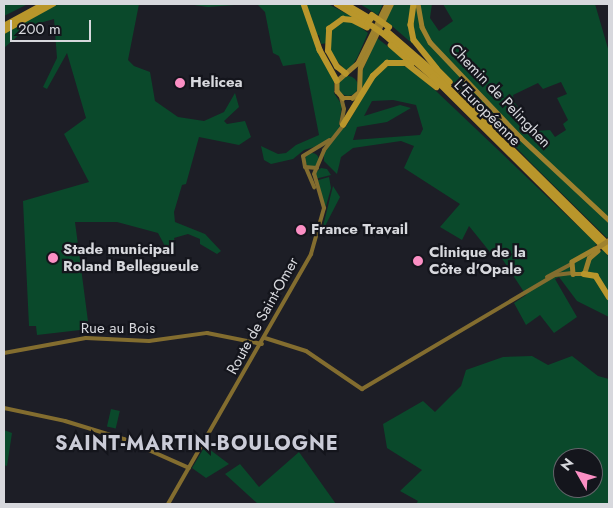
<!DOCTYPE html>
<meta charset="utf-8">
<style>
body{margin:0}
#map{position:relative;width:613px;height:508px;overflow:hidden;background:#1d1e26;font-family:Jost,sans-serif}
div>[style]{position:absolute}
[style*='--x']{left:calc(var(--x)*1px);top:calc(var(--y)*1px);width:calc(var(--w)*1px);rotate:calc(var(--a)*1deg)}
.green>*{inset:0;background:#0a492b;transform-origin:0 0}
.round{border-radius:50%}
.secondary>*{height:4px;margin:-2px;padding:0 2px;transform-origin:2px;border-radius:2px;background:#836d2f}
.primary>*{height:4.5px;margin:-2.25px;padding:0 2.25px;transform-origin:2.25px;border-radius:2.25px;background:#9f822e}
.highway>*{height:5.5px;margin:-2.75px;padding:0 2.75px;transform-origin:2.75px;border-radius:2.75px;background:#b9962b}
.primary-bridge>*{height:4.5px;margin:-2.25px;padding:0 2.25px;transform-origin:2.25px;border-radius:2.25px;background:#9f822e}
.highway-bridge>*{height:5.5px;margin:-2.75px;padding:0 2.75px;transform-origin:2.75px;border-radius:2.75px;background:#b9962b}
.dots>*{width:14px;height:14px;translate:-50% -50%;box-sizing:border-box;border:2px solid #14151c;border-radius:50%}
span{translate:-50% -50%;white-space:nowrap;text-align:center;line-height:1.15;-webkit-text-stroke:4.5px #14151c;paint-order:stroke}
.poi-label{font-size:15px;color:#d7d8dd;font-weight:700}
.left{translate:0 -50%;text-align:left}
.street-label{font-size:15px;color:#d7d8dd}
.district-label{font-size:20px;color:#cacbd7;font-weight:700;letter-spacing:1px}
.frame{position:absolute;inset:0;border:5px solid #d7d8dd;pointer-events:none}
.north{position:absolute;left:553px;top:448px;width:50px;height:50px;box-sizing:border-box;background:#14151c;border:1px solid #626369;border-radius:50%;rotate:308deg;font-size:14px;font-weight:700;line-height:20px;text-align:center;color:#d7d8dd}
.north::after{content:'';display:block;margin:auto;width:18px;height:22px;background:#fb8fc4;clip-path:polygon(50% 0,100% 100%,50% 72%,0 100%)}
.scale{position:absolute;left:10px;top:20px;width:81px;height:22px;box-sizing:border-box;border:2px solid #d7d8dd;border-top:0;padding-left:6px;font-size:15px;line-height:18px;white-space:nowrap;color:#d7d8dd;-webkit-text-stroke:4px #14151c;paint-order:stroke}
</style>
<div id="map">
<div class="green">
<div style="clip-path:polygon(4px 4px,28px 4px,4px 16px)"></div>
<div style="clip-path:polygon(58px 4px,139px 4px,128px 60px,134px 66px,150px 72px,155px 101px,178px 117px,204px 121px,224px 112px,235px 93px,239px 107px,224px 121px,227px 124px,245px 121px,251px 137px,239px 145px,199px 137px,186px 184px,182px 185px,174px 212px,175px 222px,205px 234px,221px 251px,217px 254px,200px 244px,200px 239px,188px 234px,174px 238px,176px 246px,166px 248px,158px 233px,117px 222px,75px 222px,89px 329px,37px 335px,36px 326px,29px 326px,23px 201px,89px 182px,64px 134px,86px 118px,67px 53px,47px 89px,43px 87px,57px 58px,54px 19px,29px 26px,4px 48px,4px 33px)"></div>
<div style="clip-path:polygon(187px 4px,248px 4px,208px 7px)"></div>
<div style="clip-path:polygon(evenodd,257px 4px,328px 4px,353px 17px,355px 23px,368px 33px,357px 58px,351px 68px,345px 70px,332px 55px,328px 43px,321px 44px,319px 35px,312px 36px,334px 78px,334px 93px,342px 105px,339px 125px,345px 128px,362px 99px,360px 76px,377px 38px,403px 58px,399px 64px,409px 68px,436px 91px,597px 244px,593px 248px,598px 252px,603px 250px,609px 257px,609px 317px,577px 301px,559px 277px,555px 279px,577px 317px,554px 333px,540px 315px,526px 325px,514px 303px,526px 295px,499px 254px,494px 257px,469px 226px,462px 240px,440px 227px,460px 204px,404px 168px,414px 146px,401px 141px,353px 148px,341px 157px,337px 174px,324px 161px,324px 153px,329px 146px,324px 144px,304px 150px,293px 159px,271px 164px,264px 160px,261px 146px,278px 154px,286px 153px,296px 145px,319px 135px,305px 63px,283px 66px,279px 56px,273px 53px,265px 12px,257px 4px,393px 100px,416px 105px,423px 129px,420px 135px,353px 140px,357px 127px,387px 122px,411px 108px,400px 105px,364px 116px,372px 101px,393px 100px)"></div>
<div style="clip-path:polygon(360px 4px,383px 4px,378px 15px)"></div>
<div style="clip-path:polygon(evenodd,394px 4px,432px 4px,430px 18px,439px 31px,453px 21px,443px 4px,595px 4px,609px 52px,609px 236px,607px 238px,532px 164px,436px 64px,385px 20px,394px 4px,561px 82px,567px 94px,557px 98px,568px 120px,563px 124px,566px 130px,555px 137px,550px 130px,536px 131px,514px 102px,513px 95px,538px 83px,543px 89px,561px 82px)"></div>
<div class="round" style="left:338px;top:76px;width:20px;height:20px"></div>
<div class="round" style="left:305px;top:153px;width:14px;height:14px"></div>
<div style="clip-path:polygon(321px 168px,327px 169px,331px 175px,315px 179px,315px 173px)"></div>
<div style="clip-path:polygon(329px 177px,331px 188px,325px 210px,315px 181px)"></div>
<div style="clip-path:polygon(333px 186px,340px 197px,323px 230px,322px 230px)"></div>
<div style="clip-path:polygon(evenodd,532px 356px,548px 365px,572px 356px,598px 376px,609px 379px,609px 504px,416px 504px,418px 501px,400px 491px,422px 470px,387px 448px,383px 424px,423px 401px,435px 412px,461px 386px,466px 370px,503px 357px,532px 356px,563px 458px,593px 458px,593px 488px,563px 488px,563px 458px)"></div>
<div style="left:111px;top:409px;width:9px;height:18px;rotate:13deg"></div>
<div style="clip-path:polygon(4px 430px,12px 433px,7px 466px,4px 465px)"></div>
<div style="clip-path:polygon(205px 446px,229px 464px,206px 478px,192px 468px)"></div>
<div style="clip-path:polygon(299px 452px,336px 504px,258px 504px,225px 474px,240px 464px,259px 487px)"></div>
</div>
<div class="secondary">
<div style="--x:341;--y:97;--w:12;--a:76"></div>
<div style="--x:344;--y:109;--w:15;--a:101"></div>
<div style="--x:306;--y:168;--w:21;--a:67"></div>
<div style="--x:317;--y:168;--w:12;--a:-175"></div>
<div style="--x:305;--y:167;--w:11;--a:-100"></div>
<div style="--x:303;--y:156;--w:31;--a:-31"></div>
<div style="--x:547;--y:277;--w:27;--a:-28"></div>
<div style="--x:265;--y:338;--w:43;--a:17.6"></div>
<div style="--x:306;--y:351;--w:68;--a:34.2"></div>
<div style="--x:362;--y:389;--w:224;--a:-30.6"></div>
<div style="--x:555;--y:275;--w:17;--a:-7"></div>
<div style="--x:4;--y:353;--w:83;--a:-10.4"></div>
<div style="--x:86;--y:338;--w:63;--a:2.7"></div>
<div style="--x:149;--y:341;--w:59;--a:-7.9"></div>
<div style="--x:207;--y:333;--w:56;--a:11.3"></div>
<div style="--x:4;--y:408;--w:62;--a:12"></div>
<div style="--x:65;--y:421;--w:62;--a:17"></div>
<div style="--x:124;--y:439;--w:71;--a:24"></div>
<div style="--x:168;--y:504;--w:288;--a:-60.2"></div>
<div style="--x:311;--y:254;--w:48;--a:-74.2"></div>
<div style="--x:324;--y:208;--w:35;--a:-106"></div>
<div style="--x:314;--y:174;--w:26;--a:-67"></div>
<div style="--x:324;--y:150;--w:33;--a:-52"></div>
</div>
<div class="primary">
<div style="--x:387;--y:4;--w:66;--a:116.2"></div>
<div style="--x:358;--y:63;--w:28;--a:139"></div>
<div style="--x:337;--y:81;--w:10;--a:90"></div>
<div style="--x:337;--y:91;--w:9;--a:49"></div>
<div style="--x:343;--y:98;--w:9;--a:0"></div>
<div style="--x:352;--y:98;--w:9;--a:-41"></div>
<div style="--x:359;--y:92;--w:24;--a:-88"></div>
<div style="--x:360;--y:68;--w:71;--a:-64.2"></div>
<div style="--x:418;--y:4;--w:23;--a:80"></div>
<div style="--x:422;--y:27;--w:17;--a:62"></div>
<div style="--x:430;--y:42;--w:131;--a:46.5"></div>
<div style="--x:520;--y:137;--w:122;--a:43"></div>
<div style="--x:595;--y:249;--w:26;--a:151"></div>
<div style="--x:572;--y:262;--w:12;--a:85"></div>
<div style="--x:573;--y:274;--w:11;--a:0"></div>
<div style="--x:584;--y:274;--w:17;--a:-73"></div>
<div style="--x:589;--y:258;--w:11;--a:-41"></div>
</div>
<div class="highway">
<div style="--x:304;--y:4;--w:49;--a:70.8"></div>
<div style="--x:320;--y:50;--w:35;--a:61"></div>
<div style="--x:337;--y:4;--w:36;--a:32"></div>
<div style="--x:346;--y:4;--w:29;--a:31"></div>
<div style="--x:414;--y:4;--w:21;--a:98"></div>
<div style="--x:411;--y:25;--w:15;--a:79"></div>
<div style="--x:414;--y:40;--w:36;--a:51"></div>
<div style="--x:4;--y:26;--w:46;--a:-28.8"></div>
<div style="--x:4;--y:31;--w:56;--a:-28.9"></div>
<div style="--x:387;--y:31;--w:58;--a:40.8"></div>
<div style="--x:431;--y:69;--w:250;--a:44.7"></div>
<div style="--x:385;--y:35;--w:64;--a:41.2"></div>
<div style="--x:433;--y:77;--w:248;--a:44.8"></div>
<div style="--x:391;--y:45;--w:28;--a:41"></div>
<div style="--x:435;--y:67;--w:21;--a:45"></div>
<div style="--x:346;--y:74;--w:11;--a:-142"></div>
<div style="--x:337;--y:67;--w:18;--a:-119"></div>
<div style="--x:328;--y:51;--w:22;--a:-87"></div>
<div style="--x:329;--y:29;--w:17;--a:-36"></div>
<div style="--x:343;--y:19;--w:10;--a:6"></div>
<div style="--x:353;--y:20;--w:16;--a:27"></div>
<div style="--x:460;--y:92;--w:21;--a:45"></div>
<div style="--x:343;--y:125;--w:57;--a:-58.5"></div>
<div style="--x:373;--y:76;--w:19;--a:-43"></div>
<div style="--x:387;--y:63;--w:19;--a:0"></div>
<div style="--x:406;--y:63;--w:39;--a:38"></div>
<div style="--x:584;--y:274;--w:12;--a:9"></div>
<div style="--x:596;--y:276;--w:25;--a:58"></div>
</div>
<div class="primary-bridge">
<div style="--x:595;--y:249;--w:17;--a:-33"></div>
</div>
<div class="highway-bridge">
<div style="--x:372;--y:15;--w:21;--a:35"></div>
<div style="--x:368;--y:23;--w:21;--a:35"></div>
</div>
<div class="dots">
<div style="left:180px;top:83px;background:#fb8fc4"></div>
<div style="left:301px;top:230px;background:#fb8fc4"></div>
<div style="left:53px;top:258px;background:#fb8fc4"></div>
<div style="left:418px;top:261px;background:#fb8fc4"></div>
</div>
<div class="poi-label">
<span class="left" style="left:190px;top:83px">Helicea</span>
<span class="left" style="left:311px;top:230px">France Travail</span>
<span class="left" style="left:63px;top:258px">Stade municipal<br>Roland Bellegueule</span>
<span class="left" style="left:429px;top:261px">Clinique de la<br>Côte d'Opale</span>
</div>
<div class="street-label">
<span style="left:500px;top:96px;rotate:46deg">Chemin de Pelinghen</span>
<span style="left:487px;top:113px;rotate:45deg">L'Européenne</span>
<span style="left:263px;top:316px;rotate:-61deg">Route de Saint-Omer</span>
<span style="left:118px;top:329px">Rue au Bois</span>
</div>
<div class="district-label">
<span style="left:197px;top:443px">SAINT-MARTIN-BOULOGNE</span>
</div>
<div class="frame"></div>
<div class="north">N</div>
<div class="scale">200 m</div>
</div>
